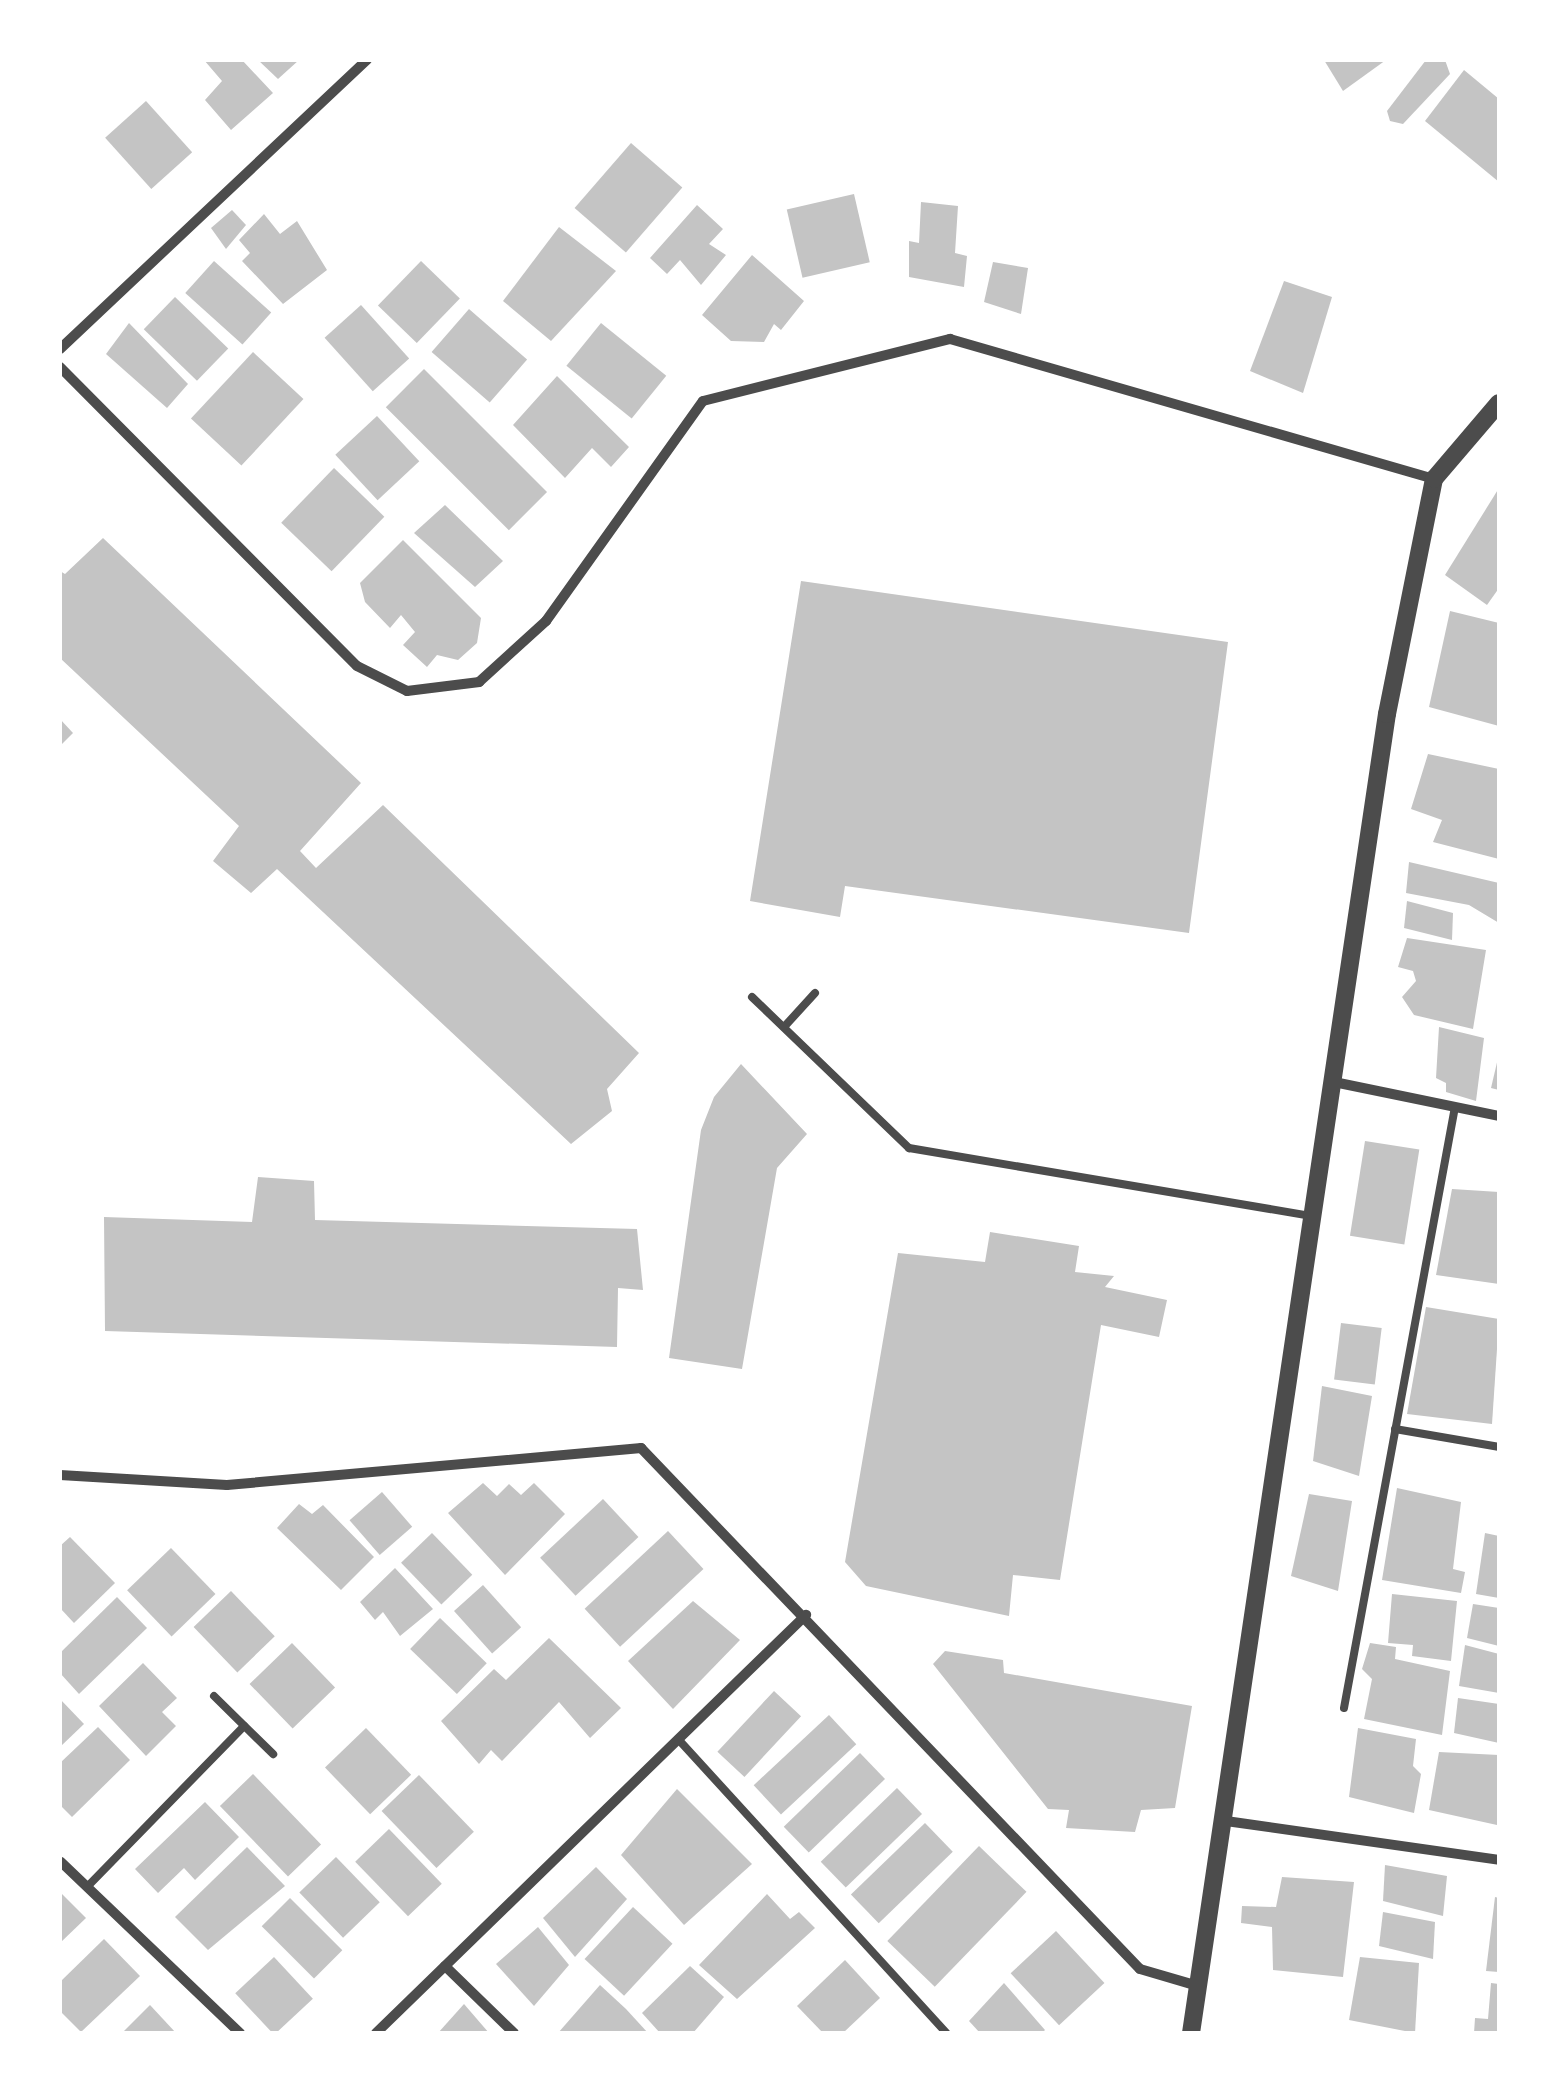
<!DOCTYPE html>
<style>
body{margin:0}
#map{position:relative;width:1559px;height:2093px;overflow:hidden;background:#fff;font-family:"Roboto Condensed",sans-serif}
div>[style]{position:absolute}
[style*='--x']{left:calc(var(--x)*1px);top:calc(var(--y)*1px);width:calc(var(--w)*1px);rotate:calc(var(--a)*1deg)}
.building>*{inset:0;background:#c4c4c4;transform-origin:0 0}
.service>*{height:8px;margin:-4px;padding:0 4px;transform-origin:4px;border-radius:4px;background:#4c4c4c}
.minor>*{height:10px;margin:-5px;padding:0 5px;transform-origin:5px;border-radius:5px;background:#4c4c4c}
.tertiary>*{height:18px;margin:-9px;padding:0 9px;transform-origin:9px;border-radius:9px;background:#4c4c4c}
span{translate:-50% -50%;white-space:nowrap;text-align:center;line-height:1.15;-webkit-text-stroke:10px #fff;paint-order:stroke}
.frame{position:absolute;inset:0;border:62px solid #fff;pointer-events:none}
</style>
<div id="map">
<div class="building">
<div style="clip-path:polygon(204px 60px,242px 60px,273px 93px,231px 130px,205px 100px,222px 81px)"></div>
<div style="clip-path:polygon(258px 60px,299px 60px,278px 79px)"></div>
<div style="clip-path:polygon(1324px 60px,1386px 60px,1343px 91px)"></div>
<div style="clip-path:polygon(1426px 60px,1445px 60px,1450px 74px,1403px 124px,1390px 121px,1387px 111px)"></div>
<div style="clip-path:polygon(1464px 70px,1499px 99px,1499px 182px,1425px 121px)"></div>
<div style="left:146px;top:101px;width:69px;height:55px;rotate:48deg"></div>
<div style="left:631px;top:143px;width:68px;height:86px;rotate:41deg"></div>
<div style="left:854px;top:194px;width:70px;height:69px;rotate:77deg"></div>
<div style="clip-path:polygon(921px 202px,958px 206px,955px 253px,967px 256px,964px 287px,909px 277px,909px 241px,919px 243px)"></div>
<div style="clip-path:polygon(697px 205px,723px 229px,709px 244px,726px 255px,701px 285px,680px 260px,667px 274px,650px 258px)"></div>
<div style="clip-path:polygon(232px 210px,246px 225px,226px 249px,211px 228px)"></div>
<div style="clip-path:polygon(264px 214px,280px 234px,297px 221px,327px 270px,283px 304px,242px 261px,250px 253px,239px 240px)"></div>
<div style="clip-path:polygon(559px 227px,616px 271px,551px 341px,503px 301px)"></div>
<div style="clip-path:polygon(752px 255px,804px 301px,781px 330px,774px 324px,764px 342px,731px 341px,702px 315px)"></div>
<div style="left:214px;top:261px;width:77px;height:43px;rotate:42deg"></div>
<div style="left:421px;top:261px;width:54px;height:62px;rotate:44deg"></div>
<div style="clip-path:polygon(993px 262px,1028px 268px,1021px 314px,984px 302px)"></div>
<div style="clip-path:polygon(1284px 281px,1332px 297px,1303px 393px,1250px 371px)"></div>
<div style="left:175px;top:297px;width:74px;height:45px;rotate:44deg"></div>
<div style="left:361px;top:305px;width:72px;height:49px;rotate:48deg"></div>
<div style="left:469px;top:309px;width:77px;height:57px;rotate:41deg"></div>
<div style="clip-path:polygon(129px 323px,188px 384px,167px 408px,106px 354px)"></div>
<div style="left:601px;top:323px;width:84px;height:55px;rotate:39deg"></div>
<div style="left:253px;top:352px;width:69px;height:91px;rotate:43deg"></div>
<div style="left:424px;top:369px;width:174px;height:54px;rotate:45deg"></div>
<div style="clip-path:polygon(557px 376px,629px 447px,611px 467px,592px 448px,565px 478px,513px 425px)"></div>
<div style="left:377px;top:416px;width:62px;height:57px;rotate:47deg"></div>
<div style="left:334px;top:468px;width:70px;height:76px;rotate:44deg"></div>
<div style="clip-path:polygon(1499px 488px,1499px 588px,1487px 605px,1445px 575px)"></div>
<div style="clip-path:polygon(445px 505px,503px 561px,475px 587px,414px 533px)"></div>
<div style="clip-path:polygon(103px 538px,361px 783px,300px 851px,316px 868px,383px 805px,639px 1053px,607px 1089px,612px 1111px,571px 1144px,277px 869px,251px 893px,213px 861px,239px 826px,60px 658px,60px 571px,65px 574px)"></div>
<div style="clip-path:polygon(403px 540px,481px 618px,477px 643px,458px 660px,437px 655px,427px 667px,403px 645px,415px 632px,401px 615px,390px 628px,365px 602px,360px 583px)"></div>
<div style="clip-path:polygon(801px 581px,1228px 642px,1189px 933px,845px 886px,840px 917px,750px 901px)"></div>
<div style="clip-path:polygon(1450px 611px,1499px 623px,1499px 726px,1429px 707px)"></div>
<div style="clip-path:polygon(60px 719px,73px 733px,60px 746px)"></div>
<div style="clip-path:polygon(1428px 754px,1499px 769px,1499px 859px,1433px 842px,1442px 820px,1411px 809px)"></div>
<div style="clip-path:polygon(1409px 862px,1499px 883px,1499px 923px,1469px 905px,1406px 893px)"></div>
<div style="clip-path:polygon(1407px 901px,1453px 913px,1452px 940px,1404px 928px)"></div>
<div style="clip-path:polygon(1407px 938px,1486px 950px,1473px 1029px,1414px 1015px,1402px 997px,1416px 981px,1413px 971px,1398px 967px)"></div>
<div style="clip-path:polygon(1439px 1027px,1484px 1038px,1476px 1101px,1446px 1092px,1446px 1083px,1436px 1078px)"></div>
<div style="clip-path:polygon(1499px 1054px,1499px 1090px,1491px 1088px)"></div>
<div style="clip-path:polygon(741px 1064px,807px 1134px,777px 1168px,742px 1369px,669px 1358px,701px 1130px,714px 1097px)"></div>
<div style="left:1365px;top:1141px;width:55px;height:96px;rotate:9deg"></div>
<div style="clip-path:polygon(258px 1177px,314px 1181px,315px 1220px,637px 1229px,643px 1290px,618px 1288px,617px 1347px,105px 1331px,104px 1217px,252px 1222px)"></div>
<div style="clip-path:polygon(1452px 1189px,1499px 1192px,1499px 1284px,1436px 1275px)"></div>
<div style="clip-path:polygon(990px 1232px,1079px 1246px,1075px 1272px,1114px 1276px,1105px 1287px,1167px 1300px,1159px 1337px,1101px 1325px,1060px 1580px,1013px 1575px,1009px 1616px,866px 1586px,845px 1562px,898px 1253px,985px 1262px)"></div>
<div style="clip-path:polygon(1426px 1307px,1499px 1319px,1492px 1424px,1407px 1414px)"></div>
<div style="left:1341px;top:1323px;width:41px;height:57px;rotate:7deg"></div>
<div style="clip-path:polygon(1322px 1386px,1372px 1396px,1359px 1476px,1313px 1461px)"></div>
<div style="clip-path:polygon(483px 1483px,497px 1496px,509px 1484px,521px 1495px,534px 1483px,565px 1514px,505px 1575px,448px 1513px)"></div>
<div style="clip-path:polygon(1397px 1488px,1461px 1502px,1453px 1569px,1465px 1572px,1461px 1593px,1382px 1580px)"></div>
<div style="left:382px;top:1492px;width:46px;height:43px;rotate:49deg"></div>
<div style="clip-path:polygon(1309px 1494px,1352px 1501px,1338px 1591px,1291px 1576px)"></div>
<div style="left:603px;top:1499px;width:52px;height:86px;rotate:47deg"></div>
<div style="clip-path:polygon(299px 1504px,312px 1514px,323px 1505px,374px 1557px,341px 1590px,277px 1528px)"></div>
<div style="left:668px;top:1531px;width:52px;height:114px;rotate:47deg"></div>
<div style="left:432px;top:1533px;width:58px;height:43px;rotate:46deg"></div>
<div style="clip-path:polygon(1485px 1533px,1499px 1536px,1499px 1598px,1476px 1594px)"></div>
<div style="clip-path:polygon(70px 1537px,115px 1583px,74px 1623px,60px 1608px,60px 1546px)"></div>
<div style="left:171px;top:1548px;width:64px;height:61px;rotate:46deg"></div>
<div style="clip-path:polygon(395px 1568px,433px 1609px,400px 1636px,383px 1612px,375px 1620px,360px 1602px)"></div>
<div style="left:483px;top:1585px;width:57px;height:39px;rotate:48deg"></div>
<div style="left:231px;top:1591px;width:63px;height:52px;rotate:46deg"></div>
<div style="clip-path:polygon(1392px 1594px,1457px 1601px,1451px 1661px,1412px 1656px,1413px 1645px,1388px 1643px)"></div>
<div style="clip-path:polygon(117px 1597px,147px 1628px,79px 1694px,60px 1673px,60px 1653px)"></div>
<div style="clip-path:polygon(693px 1601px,740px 1640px,673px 1709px,628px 1661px)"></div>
<div style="clip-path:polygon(1473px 1604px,1499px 1608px,1499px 1646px,1467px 1638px)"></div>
<div style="left:440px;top:1618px;width:65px;height:43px;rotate:44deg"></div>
<div style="clip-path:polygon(549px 1638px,621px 1708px,590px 1738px,559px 1702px,502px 1761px,491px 1750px,479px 1764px,441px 1721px,494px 1669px,506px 1680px)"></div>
<div style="left:292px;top:1643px;width:62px;height:59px;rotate:46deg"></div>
<div style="clip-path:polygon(1370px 1643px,1396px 1647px,1395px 1659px,1450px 1671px,1442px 1735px,1364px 1719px,1372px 1679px,1362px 1669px)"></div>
<div style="clip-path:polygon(1465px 1645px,1499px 1654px,1499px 1693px,1459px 1686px)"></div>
<div style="clip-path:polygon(945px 1651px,1003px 1660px,1004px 1673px,1192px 1706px,1175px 1808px,1141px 1810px,1135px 1832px,1066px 1828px,1069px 1810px,1048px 1809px,933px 1664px)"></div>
<div style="clip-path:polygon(143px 1663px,177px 1698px,162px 1712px,176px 1726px,146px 1756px,99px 1706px)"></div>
<div style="left:774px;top:1691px;width:37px;height:83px;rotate:43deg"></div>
<div style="clip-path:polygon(1458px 1698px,1499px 1704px,1499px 1743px,1454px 1733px)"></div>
<div style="clip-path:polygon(60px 1699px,84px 1724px,60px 1747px)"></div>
<div style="left:829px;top:1715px;width:40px;height:103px;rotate:47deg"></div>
<div style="clip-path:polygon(98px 1727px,130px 1760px,72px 1817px,60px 1805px,60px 1763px)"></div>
<div style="left:366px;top:1728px;width:65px;height:57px;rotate:46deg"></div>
<div style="clip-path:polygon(1358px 1728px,1416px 1739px,1413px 1766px,1421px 1774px,1414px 1813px,1349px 1797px)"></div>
<div style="clip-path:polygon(1439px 1752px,1499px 1755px,1497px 1825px,1429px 1810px)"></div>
<div style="left:860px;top:1753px;width:36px;height:106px;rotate:46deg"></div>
<div style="left:253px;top:1774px;width:98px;height:46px;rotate:46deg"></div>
<div style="left:419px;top:1775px;width:79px;height:52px;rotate:46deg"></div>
<div style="left:897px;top:1788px;width:36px;height:106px;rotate:46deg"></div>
<div style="clip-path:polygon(677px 1789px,752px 1864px,684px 1925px,621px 1855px)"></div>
<div style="clip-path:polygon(205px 1802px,239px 1837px,195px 1880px,184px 1868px,158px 1893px,135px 1869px)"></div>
<div style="left:925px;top:1823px;width:40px;height:103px;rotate:46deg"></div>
<div style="left:389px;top:1829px;width:76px;height:47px;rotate:46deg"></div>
<div style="left:979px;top:1846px;width:66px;height:132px;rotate:44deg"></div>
<div style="clip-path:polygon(247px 1847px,285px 1886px,208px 1950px,175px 1917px)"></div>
<div style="left:336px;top:1857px;width:63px;height:51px;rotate:46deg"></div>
<div style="clip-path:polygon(1385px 1865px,1447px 1876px,1443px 1916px,1383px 1901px)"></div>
<div style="clip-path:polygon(596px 1867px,627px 1899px,575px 1957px,543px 1918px)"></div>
<div style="clip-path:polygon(1282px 1877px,1354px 1882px,1343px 1977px,1273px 1970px,1272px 1927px,1241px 1923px,1242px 1906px,1276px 1907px)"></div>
<div style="clip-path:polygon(60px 1892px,86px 1918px,60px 1943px)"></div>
<div style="clip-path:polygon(767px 1894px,790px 1919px,799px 1912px,815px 1928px,737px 1999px,699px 1965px)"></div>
<div style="clip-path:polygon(1495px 1897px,1499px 1898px,1499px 1972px,1486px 1971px)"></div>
<div style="left:290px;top:1898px;width:74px;height:40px;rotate:45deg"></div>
<div style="left:633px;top:1907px;width:54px;height:71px;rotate:43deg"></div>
<div style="clip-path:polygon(1383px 1912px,1435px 1922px,1433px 1959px,1379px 1946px)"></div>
<div style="clip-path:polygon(538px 1927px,569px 1965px,534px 2006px,496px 1964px)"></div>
<div style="left:1056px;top:1931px;width:71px;height:62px;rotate:47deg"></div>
<div style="clip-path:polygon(104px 1939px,140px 1976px,81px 2032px,60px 2011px,60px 1982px)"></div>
<div style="left:274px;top:1957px;width:57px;height:53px;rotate:47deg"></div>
<div style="clip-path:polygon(1360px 1957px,1419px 1963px,1415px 2033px,1349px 2020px)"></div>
<div style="clip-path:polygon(845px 1960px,880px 1998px,843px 2033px,823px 2033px,797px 2006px)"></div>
<div style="clip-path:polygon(690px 1966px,724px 1997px,693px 2033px,660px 2033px,642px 2013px)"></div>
<div style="clip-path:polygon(1004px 1983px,1045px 2030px,1042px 2033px,980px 2033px,969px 2021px)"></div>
<div style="clip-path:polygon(1491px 1983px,1499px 1984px,1499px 2033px,1474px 2033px,1475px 2018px,1488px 2019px)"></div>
<div style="clip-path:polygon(600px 1985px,626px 2009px,648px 2033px,558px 2033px)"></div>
<div style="clip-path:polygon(464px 2004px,489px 2033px,438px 2033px)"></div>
<div style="clip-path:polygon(150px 2005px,176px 2033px,122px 2033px)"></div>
</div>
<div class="service">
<div style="--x:752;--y:997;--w:218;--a:43.9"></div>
<div style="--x:909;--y:1148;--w:407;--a:9.6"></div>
<div style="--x:784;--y:1027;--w:46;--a:-47.6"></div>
<div style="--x:1395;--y:1429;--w:106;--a:9.8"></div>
<div style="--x:214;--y:1696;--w:83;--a:44.5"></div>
<div style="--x:1344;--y:1708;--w:611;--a:-79.54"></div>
<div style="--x:678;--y:1739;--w:398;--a:47.6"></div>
<div style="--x:87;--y:1887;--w:225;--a:-45.7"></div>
</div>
<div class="minor">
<div style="--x:60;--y:349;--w:422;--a:-43.3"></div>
<div style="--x:60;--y:367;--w:421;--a:45.2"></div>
<div style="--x:357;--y:666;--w:56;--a:26.6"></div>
<div style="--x:407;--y:691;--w:73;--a:-7.1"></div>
<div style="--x:479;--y:682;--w:91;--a:-42.3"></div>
<div style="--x:546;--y:621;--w:270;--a:-54.5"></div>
<div style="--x:703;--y:401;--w:255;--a:-14.1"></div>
<div style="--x:950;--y:339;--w:504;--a:16.13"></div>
<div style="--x:1334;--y:1082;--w:168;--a:11.6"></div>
<div style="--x:60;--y:1475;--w:167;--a:3.4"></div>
<div style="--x:227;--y:1485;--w:416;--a:-5.1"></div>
<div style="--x:641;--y:1448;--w:721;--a:46.24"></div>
<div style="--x:1140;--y:1969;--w:60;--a:16.3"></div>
<div style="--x:1226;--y:1821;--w:276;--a:8.1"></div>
<div style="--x:61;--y:1862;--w:248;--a:43.7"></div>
<div style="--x:445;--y:1966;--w:96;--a:44.2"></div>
<div style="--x:376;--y:2033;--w:600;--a:-44.19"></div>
</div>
<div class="tertiary">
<div style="--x:1191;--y:2033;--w:1333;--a:-81.55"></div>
<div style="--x:1387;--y:714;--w:240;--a:-78.7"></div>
<div style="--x:1434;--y:479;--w:100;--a:-49.5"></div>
</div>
<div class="frame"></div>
</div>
